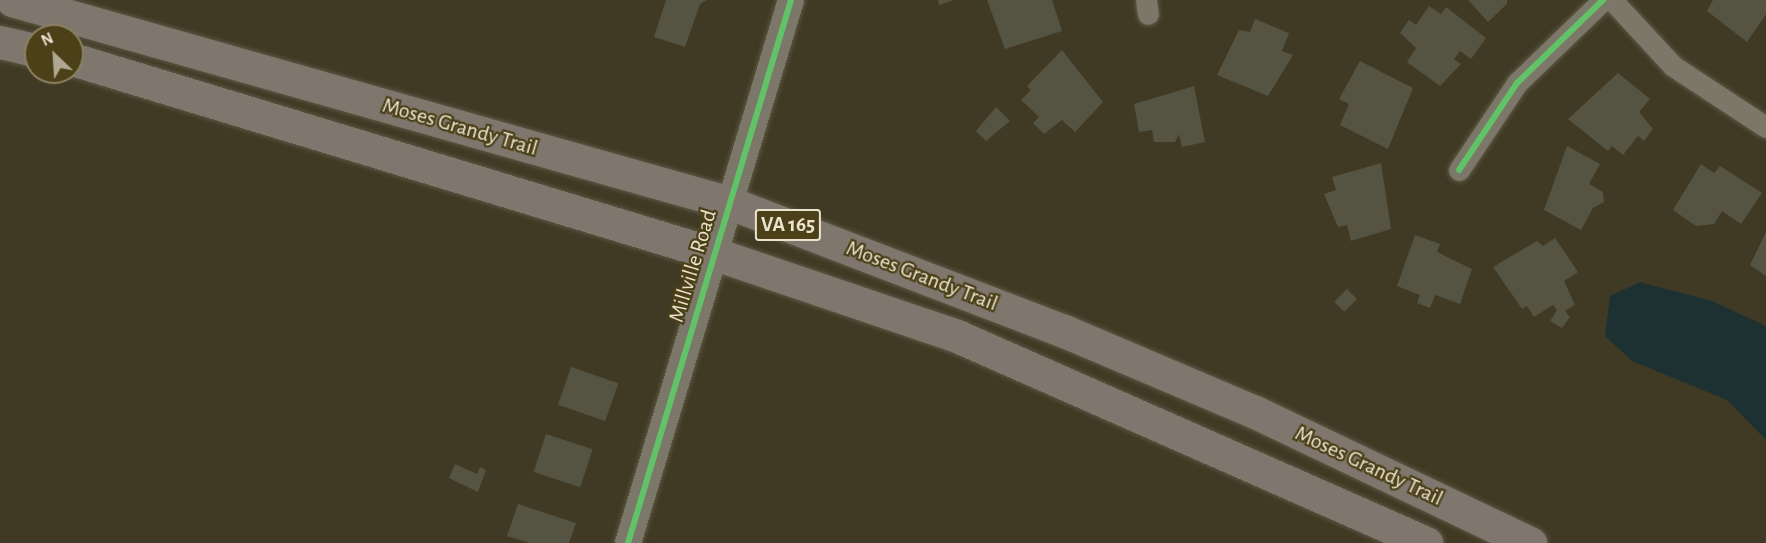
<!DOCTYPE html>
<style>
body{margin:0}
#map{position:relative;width:1766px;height:543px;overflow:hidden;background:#403a25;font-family:"Alegreya Sans",sans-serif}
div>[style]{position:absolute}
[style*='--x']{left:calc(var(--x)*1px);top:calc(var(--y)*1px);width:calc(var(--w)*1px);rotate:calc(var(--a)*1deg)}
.water>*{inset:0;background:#1d3133}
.building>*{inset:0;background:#555341;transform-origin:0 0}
.roads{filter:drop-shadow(0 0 2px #5d5744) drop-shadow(0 0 2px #5d5744)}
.minor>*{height:21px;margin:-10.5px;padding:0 10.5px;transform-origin:10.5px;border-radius:10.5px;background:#7c7869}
.tertiary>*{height:26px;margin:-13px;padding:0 13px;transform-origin:13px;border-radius:13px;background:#7c7869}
.primary>*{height:33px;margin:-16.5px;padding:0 16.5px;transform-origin:16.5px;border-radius:16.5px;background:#7f776d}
.cycleway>*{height:6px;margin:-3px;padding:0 3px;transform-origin:3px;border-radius:3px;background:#61c268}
span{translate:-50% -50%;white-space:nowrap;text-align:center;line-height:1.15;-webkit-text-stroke:4.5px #4c4019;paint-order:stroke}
.shield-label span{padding:2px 4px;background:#4c4019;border:2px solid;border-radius:4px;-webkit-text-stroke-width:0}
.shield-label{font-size:21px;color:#eae3ce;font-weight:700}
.street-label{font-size:22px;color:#eae3ce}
.north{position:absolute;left:24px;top:24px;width:60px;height:60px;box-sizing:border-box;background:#4c4019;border:2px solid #8b8161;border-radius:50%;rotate:335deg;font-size:16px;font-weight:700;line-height:24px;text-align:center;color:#eae3ce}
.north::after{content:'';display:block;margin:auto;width:21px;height:27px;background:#aea893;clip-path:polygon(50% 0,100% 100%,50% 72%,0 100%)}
</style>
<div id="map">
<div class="water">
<div style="clip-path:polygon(1640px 282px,1712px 301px,1766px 326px,1766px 440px,1727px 400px,1632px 361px,1605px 336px,1610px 296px)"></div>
</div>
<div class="building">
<div style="clip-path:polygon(666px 0,707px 0,700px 4px,685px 47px,654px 37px)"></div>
<div style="clip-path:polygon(938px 0,954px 0,939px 5px)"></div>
<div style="clip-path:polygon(987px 0,1052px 0,1062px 31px,1005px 49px)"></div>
<div style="clip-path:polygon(1468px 0,1507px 0,1507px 4px,1488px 22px)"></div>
<div style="clip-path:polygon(1713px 0,1766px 0,1766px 14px,1747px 42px,1707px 11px)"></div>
<div style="clip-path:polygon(1429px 6px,1441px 14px,1446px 7px,1486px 38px,1471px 59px,1460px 51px,1454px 59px,1461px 64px,1440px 86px,1407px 62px,1416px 48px,1400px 33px,1409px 20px,1416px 25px)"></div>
<div style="clip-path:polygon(1255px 19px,1289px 33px,1282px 51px,1293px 55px,1268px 96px,1217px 75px,1239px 30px,1250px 32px)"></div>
<div style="clip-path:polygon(1062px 50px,1103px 102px,1075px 132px,1062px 120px,1044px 134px,1033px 123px,1039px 117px,1021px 100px,1031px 90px,1027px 86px)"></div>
<div style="clip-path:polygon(1360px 61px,1413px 88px,1388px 149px,1340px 125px,1349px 104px,1339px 99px)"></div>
<div style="clip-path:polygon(1618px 73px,1650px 99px,1639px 112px,1653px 129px,1644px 141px,1638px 136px,1623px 155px,1612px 146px,1608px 151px,1568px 119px)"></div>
<div style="clip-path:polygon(1194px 86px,1205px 142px,1182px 147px,1179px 134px,1175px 142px,1154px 142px,1152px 130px,1139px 132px,1134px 104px)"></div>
<div style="clip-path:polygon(996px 107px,1010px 121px,986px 141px,976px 131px)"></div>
<div style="clip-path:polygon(1567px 146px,1600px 164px,1589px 184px,1603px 192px,1604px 202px,1593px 208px,1581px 230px,1544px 210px)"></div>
<div style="clip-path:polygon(1381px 163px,1391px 229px,1351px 241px,1347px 225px,1338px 227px,1324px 194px,1336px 190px,1332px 177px)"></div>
<div style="clip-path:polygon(1701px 164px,1714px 173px,1720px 166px,1762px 193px,1741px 224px,1722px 211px,1714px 224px,1696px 226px,1673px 210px)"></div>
<div style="clip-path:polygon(1766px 232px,1766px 276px,1750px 265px)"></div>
<div style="clip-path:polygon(1415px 235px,1440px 244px,1437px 252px,1472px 269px,1460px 304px,1435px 295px,1430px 308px,1417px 303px,1420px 295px,1397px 286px)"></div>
<div style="clip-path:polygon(1555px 238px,1578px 272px,1564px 281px,1575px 305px,1565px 311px,1570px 317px,1562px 328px,1550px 321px,1557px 310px,1553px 305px,1534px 317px,1527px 306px,1522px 309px,1493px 267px,1537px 241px,1543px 246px)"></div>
<div style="left:1347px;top:289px;width:14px;height:18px;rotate:45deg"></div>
<div style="left:571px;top:367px;width:50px;height:40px;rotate:19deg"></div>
<div style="left:546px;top:434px;width:49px;height:40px;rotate:18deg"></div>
<div style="clip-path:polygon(455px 464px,477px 474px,480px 467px,486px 470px,478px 492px,449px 478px)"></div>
<div style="clip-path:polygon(518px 504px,576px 523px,569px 543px,530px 543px,507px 536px)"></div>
</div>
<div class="roads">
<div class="minor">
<div style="--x:1146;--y:0;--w:14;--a:82"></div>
<div style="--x:1612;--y:0;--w:90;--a:47.3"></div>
<div style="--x:1673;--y:66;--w:111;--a:33.3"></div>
<div style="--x:1459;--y:170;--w:105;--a:-56.3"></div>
<div style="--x:1517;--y:83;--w:120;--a:-44"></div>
</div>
<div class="tertiary">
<div style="--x:628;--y:543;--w:567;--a:-73.29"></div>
</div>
<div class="primary">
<div style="--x:12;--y:0;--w:746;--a:15.79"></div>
<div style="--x:730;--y:203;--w:358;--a:21"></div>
<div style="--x:1064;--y:331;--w:207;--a:23"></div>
<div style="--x:1255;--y:412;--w:305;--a:25.5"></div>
<div style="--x:0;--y:42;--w:37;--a:13"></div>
<div style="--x:72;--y:59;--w:672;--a:16.87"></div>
<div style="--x:715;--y:254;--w:256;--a:18.7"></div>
<div style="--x:957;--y:336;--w:513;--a:23.81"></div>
</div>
</div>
<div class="cycleway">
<div style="--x:1459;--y:170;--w:105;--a:-56.3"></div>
<div style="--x:1517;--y:83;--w:120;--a:-44"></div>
<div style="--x:628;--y:543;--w:567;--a:-73.29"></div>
</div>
<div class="shield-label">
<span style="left:788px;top:225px">VA 165</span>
</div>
<div class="street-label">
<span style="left:460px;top:127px;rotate:16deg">Moses Grandy Trail</span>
<span style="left:693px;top:266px;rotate:-73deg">Millville Road</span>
<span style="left:922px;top:276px;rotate:21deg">Moses Grandy Trail</span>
<span style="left:1369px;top:466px;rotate:25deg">Moses Grandy Trail</span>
</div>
<div class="north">N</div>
</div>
